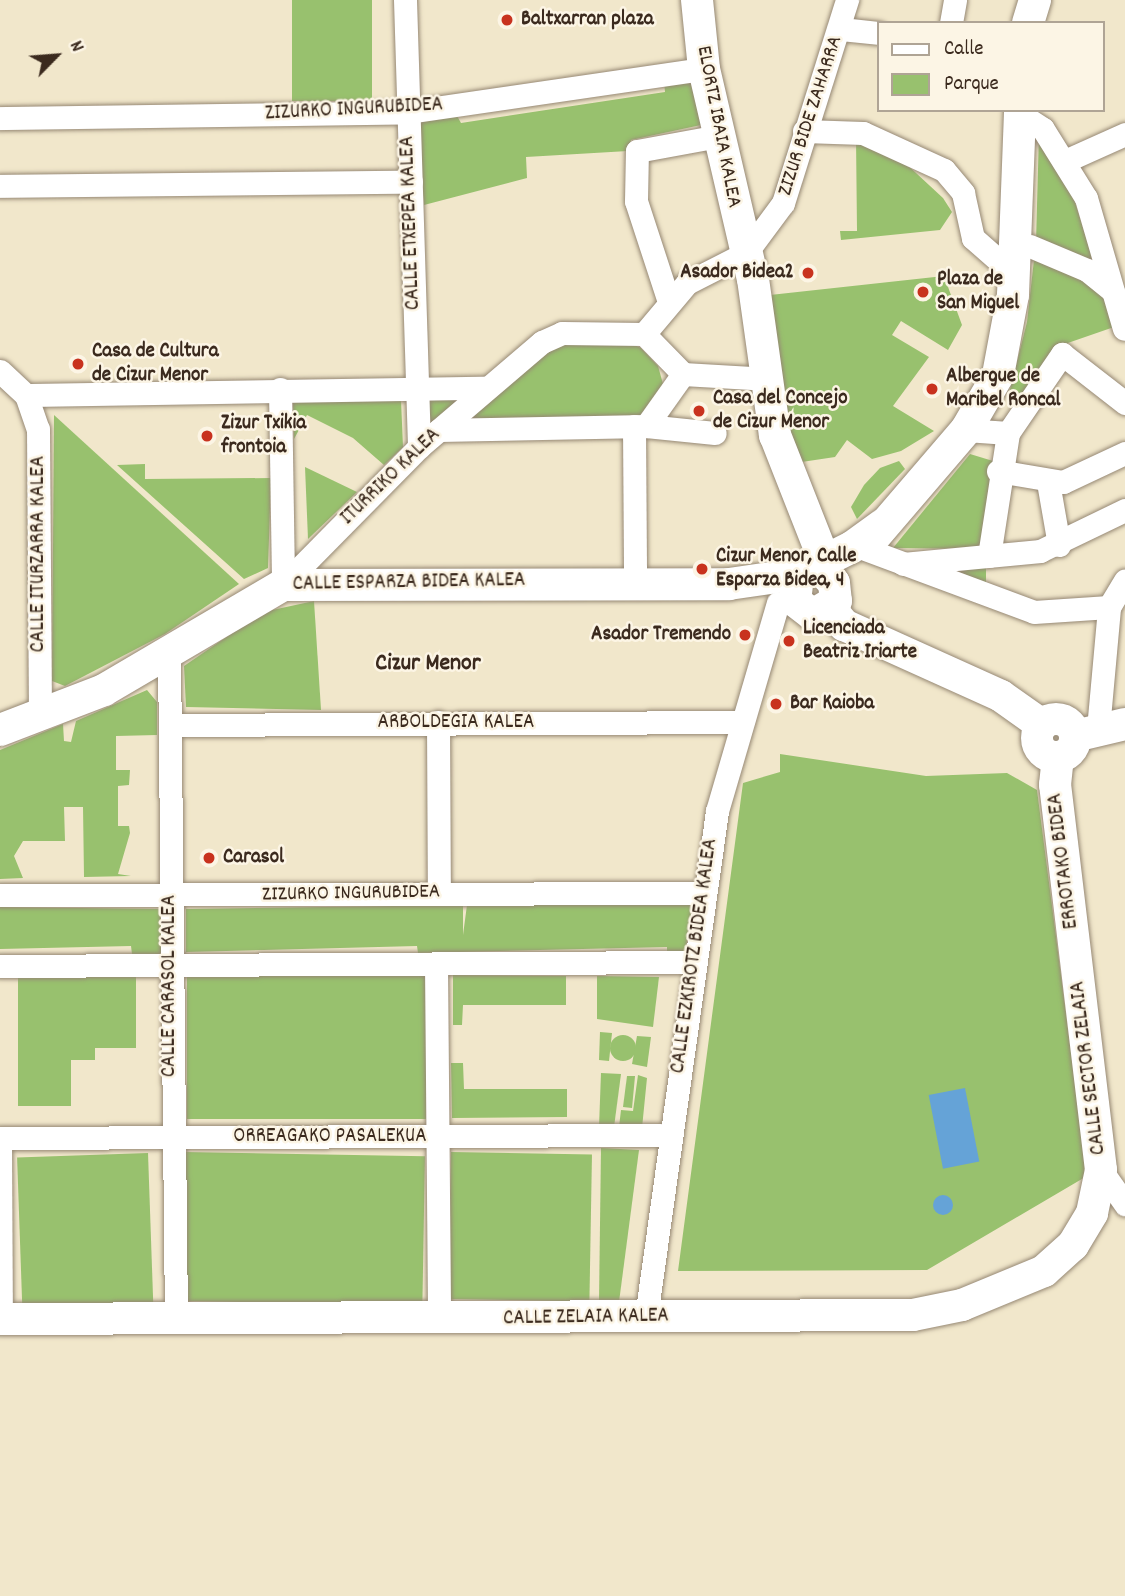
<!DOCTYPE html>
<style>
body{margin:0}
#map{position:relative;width:1125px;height:1596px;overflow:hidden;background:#f1e7cb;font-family:Dekko,sans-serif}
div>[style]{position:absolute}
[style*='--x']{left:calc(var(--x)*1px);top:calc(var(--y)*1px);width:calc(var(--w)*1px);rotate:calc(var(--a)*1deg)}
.green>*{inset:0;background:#98c16e;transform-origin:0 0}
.round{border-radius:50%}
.water>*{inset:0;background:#65a3d7;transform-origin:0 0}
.roads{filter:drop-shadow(0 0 2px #968874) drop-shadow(0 0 2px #968874)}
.street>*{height:23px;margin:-11.5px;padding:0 11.5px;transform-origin:11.5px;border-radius:11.5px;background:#fff}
.secondary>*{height:32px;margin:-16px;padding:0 16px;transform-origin:16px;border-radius:16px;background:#fff}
.secondary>.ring{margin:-16px;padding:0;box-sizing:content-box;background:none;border:32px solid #fff;border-radius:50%}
.dots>*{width:19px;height:19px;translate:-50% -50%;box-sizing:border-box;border:4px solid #fcf5e5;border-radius:50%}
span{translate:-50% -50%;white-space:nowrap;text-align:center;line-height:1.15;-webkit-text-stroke:5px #fcf5e5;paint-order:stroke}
.poi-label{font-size:21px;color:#3b2a1e;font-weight:700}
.left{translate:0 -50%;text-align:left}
.right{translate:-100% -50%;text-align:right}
.street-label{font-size:21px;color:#3b2a1e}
.quarter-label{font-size:24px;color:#3b2a1e;font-weight:700}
.legend{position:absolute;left:877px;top:21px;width:228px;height:91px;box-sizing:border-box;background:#fcf5e5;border:2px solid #afa495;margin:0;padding:9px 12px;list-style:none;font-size:21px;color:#3b2a1e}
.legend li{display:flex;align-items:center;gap:14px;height:35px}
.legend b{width:35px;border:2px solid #afa495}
.north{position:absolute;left:21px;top:21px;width:70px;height:70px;-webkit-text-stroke:5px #fcf5e5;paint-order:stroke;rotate:65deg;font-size:19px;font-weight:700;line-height:28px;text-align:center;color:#3b2a1e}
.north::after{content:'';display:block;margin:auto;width:24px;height:32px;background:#3b2a1e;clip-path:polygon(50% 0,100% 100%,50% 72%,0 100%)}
</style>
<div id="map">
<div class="green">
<div style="left:292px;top:0;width:80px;height:101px"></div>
<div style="clip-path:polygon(692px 78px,701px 125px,631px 140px,628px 151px,526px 157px,527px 178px,424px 205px,416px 125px,428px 117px,456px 114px,461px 123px,665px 92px,664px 82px)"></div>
<div style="clip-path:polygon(1039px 133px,1074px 199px,1114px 327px,1062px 345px,1012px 406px,1007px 401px,1027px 322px,1036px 242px)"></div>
<div style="clip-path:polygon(856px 138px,902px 160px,943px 198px,952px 212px,940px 230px,841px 240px,840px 231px,857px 231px)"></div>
<div style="clip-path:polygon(944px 276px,962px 325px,948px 350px,901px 321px,892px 335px,929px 357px,893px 406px,934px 431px,901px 451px,872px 459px,847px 440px,835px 457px,795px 463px,770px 295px)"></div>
<div style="clip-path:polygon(619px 338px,641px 348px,658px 366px,663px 384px,641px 418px,465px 418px,561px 342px)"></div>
<div style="clip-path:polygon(464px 393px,429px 429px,425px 395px)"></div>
<div style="clip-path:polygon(401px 400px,403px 447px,384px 465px,353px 438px,307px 415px,294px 439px,293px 401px)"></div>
<div style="clip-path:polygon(54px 415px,239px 584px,165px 634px,65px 686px,52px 681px)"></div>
<div style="clip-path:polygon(970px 454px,993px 461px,980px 549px,893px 548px)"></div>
<div style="clip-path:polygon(899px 461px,905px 469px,857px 519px,851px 507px,864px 485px,880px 468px)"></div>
<div style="clip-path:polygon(145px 464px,145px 479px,271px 478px,268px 568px,244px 579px,117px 465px)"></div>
<div style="clip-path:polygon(305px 467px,357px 492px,308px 539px)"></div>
<div style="clip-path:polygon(986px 562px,986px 585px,937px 566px)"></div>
<div style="clip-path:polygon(314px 601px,321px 710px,186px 707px,184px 666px,263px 612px)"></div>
<div style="clip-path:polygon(147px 690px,157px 702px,157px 735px,116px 736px,116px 770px,130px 770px,129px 785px,118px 786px,118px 826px,129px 826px,130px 833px,118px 874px,131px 876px,84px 877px,83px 807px,64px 807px,65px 841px,23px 841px,14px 856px,23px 878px,0 879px,0 750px,63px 724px,64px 741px,71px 742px,76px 721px)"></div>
<div style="clip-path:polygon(780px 754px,926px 776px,1007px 773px,1037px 790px,1087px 1176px,927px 1270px,678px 1271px,743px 783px,780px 772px)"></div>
<div style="clip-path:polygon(693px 903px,685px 953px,667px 954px,667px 947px,418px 953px,417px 946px,186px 952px,186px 909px,463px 905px,463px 935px,467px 905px)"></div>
<div style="clip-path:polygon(0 907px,160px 909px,163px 955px,132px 954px,131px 946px,0 949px)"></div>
<div style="clip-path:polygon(18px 975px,136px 975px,136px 1048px,95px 1048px,95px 1060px,71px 1060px,71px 1106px,18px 1106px)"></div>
<div style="clip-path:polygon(453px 975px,566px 976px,566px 1005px,463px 1005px,462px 1025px,453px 1025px)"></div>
<div style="left:426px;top:976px;width:143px;height:239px;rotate:90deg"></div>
<div style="clip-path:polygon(597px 976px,659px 977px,653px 1027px,597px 1019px)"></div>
<div style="clip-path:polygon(600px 1032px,612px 1033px,609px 1061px,599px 1060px)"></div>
<div class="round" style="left:610px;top:1035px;width:26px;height:26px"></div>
<div style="clip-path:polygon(637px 1036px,651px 1037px,647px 1067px,632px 1064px)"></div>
<div style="clip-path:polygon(451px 1063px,463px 1063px,464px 1089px,567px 1089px,567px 1117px,452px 1118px)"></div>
<div style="clip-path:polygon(601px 1073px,621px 1074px,614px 1127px,599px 1127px)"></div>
<div style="clip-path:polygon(638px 1075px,647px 1078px,642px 1128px,619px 1127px,621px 1110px,633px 1111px)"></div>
<div style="clip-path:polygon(627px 1076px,635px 1076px,632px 1108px,623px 1107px)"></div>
<div style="clip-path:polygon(601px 1148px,639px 1150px,619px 1302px,599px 1302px)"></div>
<div style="left:184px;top:1152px;width:241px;height:149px;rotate:1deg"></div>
<div style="left:451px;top:1152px;width:141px;height:147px;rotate:1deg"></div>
<div style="left:148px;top:1153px;width:154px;height:131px;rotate:88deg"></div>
</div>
<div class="water">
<div style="left:965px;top:1088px;width:75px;height:37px;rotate:79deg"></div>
<div class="round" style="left:933px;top:1195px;width:20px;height:20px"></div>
</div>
<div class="roads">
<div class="street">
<div style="--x:405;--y:0;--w:447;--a:88.2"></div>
<div style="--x:951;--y:23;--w:23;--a:-80"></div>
<div style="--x:841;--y:29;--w:37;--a:6"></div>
<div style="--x:1020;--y:114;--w:27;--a:33"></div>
<div style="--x:1043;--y:129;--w:81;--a:58.1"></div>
<div style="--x:1086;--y:198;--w:136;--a:73.8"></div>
<div style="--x:0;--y:118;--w:408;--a:-0.8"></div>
<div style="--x:408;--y:112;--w:299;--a:-8.3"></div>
<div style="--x:804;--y:131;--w:59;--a:1.9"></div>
<div style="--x:863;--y:133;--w:89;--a:24.6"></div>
<div style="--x:944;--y:170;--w:30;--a:50"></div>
<div style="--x:963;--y:193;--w:46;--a:77.5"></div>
<div style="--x:973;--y:238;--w:55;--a:41.3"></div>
<div style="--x:1065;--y:161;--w:66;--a:-24.2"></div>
<div style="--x:0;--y:186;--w:411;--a:-0.6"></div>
<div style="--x:1030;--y:246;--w:62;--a:22.8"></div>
<div style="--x:1087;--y:270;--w:33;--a:39"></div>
<div style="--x:668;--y:299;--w:103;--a:-108.1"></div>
<div style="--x:636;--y:201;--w:50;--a:-88.9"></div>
<div style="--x:637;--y:151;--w:83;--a:-10.4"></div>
<div style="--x:644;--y:334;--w:67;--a:-49.9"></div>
<div style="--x:687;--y:283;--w:66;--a:-27"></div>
<div style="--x:746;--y:253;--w:62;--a:-53.5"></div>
<div style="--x:783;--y:203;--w:213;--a:-72.5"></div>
<div style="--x:644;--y:334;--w:56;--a:45.7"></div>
<div style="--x:683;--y:374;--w:86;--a:3.3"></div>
<div style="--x:0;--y:371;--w:35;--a:43"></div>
<div style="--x:26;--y:395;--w:36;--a:71"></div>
<div style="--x:38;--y:429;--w:286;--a:89.6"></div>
<div style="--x:280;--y:389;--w:196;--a:89.1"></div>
<div style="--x:26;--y:395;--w:459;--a:-0.9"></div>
<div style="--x:634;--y:426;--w:156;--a:89.6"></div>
<div style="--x:646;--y:426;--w:69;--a:5.8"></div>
<div style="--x:439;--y:430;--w:207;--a:-1.1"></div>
<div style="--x:646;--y:426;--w:64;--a:-54.6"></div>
<div style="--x:966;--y:430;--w:42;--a:4.1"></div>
<div style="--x:998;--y:471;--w:66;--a:9.6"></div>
<div style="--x:1063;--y:482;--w:68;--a:-25.1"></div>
<div style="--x:1048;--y:482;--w:64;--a:80.1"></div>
<div style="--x:865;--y:549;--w:180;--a:20.4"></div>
<div style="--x:1034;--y:612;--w:75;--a:-3.8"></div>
<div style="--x:989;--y:556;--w:124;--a:-81.2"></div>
<div style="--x:1008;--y:433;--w:96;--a:-55.6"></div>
<div style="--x:1062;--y:354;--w:80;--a:37.9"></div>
<div style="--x:903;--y:564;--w:138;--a:-5.4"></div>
<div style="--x:1040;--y:551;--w:94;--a:-25.8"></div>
<div style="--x:283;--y:585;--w:194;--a:-45.4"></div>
<div style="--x:419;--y:447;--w:162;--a:-40.5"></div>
<div style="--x:542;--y:342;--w:22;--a:-24"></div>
<div style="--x:562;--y:333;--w:82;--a:0.7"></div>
<div style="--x:169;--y:653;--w:666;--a:89.4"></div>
<div style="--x:438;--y:722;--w:171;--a:89.7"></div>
<div style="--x:171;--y:725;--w:571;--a:-0.3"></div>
<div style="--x:1098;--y:729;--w:122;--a:-84.8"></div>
<div style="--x:1109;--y:607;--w:31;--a:-59"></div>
<div style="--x:0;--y:895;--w:702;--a:-0.16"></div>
<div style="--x:436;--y:964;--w:356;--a:89.5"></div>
<div style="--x:0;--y:966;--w:694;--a:-0.33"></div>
<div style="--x:0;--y:1138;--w:660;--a:-0.26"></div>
<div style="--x:0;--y:1142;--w:177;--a:89.7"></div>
<div style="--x:1101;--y:1170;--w:42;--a:54.8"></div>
<div style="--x:646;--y:1317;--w:511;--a:-82.01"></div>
<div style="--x:717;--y:811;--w:217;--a:-73.7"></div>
</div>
<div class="secondary">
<div style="--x:697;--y:0;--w:69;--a:84.2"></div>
<div style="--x:704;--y:69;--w:216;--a:76.9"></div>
<div style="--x:753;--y:279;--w:158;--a:82"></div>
<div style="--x:775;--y:435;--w:136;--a:68.5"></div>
<div style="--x:1028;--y:23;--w:24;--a:-73"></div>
<div style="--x:869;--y:543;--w:149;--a:-49.4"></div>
<div style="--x:966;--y:430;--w:64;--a:-59.8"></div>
<div style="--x:998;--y:375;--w:81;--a:-79.4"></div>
<div style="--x:1013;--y:295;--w:185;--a:-87.8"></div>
<div style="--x:831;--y:609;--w:21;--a:51"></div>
<div style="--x:844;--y:625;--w:172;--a:24.3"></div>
<div style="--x:1001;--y:696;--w:50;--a:35.3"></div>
<div class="ring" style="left:1037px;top:719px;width:6px;height:6px"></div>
<div style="--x:0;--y:730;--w:111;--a:-21"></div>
<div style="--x:104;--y:690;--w:208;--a:-30.4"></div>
<div style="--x:283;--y:585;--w:446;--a:-0.1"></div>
<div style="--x:729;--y:584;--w:56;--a:-8.3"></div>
<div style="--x:784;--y:576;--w:21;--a:-14"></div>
<div style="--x:804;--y:571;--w:9;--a:-13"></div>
<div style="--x:813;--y:569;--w:8;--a:7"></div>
<div style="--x:821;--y:570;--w:18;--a:45"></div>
<div style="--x:834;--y:583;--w:18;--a:84"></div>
<div style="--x:836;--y:601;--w:27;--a:149"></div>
<div style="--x:813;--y:615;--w:23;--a:-142"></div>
<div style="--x:795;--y:601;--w:23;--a:-83"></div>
<div style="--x:798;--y:578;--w:9;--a:-49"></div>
<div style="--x:804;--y:571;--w:54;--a:-26.6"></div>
<div style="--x:852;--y:547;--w:37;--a:-36"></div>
<div style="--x:1075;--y:736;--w:51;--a:-13.5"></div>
<div style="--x:0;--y:1319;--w:913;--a:-0.25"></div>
<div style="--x:913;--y:1315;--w:50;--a:-11.5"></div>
<div style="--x:962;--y:1305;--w:89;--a:-22.5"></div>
<div style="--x:1044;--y:1271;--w:39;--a:-42"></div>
<div style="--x:1073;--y:1245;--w:37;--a:-59"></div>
<div style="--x:1092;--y:1213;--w:44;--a:-78.2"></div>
<div style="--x:1101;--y:1170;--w:388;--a:-96.8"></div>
<div style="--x:1055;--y:785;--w:28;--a:-84"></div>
</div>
</div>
<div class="dots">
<div style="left:507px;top:20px;background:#c8321e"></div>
<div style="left:808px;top:273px;background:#c8321e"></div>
<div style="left:923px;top:292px;background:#c8321e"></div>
<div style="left:78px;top:364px;background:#c8321e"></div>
<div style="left:932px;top:389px;background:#c8321e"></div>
<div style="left:699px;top:411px;background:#c8321e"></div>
<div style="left:207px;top:436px;background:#c8321e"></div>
<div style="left:702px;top:569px;background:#c8321e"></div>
<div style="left:745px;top:635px;background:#c8321e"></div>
<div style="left:789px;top:641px;background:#c8321e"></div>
<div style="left:776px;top:704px;background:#c8321e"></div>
<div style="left:209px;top:858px;background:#c8321e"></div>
</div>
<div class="poi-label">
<span class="left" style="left:521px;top:20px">Baltxarran plaza</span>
<span class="right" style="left:794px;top:273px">Asador Bidea2</span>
<span class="left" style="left:937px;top:292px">Plaza de<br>San Miguel</span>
<span class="left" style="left:92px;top:364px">Casa de Cultura<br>de Cizur Menor</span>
<span class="left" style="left:946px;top:389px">Albergue de<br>Maribel Roncal</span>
<span class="left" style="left:713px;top:411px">Casa del Concejo<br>de Cizur Menor</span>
<span class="left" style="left:221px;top:436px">Zizur Txikia<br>frontoia</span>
<span class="left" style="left:716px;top:569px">Cizur Menor, Calle<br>Esparza Bidea, 4</span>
<span class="left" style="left:803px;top:641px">Licenciada<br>Beatriz Iriarte</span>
<span class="right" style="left:731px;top:635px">Asador Tremendo</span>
<span class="left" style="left:790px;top:704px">Bar Kaioba</span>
<span class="left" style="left:223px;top:858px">Carasol</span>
</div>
<div class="street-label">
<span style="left:354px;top:110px;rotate:-3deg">ZIZURKO INGURUBIDEA</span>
<span style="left:811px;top:116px;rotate:-72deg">ZIZUR BIDE ZAHARRA</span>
<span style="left:718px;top:127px;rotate:79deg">ELORTZ IBAIA KALEA</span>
<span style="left:411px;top:223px;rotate:-92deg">CALLE ETXEPEA KALEA</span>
<span style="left:391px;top:477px;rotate:-44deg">ITURRIKO KALEA</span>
<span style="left:39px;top:554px;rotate:-90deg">CALLE ITURZARRA KALEA</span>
<span style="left:409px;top:583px;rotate:-1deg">CALLE ESPARZA BIDEA KALEA</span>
<span style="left:456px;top:723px">ARBOLDEGIA KALEA</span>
<span style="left:1064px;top:861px;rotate:-97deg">ERROTAKO BIDEA</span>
<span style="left:351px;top:894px;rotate:-1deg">ZIZURKO INGURUBIDEA</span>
<span style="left:695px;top:956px;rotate:-82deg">CALLE EZKIROTZ BIDEA KALEA</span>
<span style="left:170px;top:986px;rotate:-90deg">CALLE CARASOL KALEA</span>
<span style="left:1089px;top:1068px;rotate:-97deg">CALLE SECTOR ZELAIA</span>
<span style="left:330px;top:1137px">ORREAGAKO PASALEKUA</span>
<span style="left:586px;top:1318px;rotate:-1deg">CALLE ZELAIA KALEA</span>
</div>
<div class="quarter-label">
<span style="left:428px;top:665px">Cizur Menor</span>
</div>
<ul class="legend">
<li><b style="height:9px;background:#fff"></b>Calle</li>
<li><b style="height:19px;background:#98c16e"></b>Parque</li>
</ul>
<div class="north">N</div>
</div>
